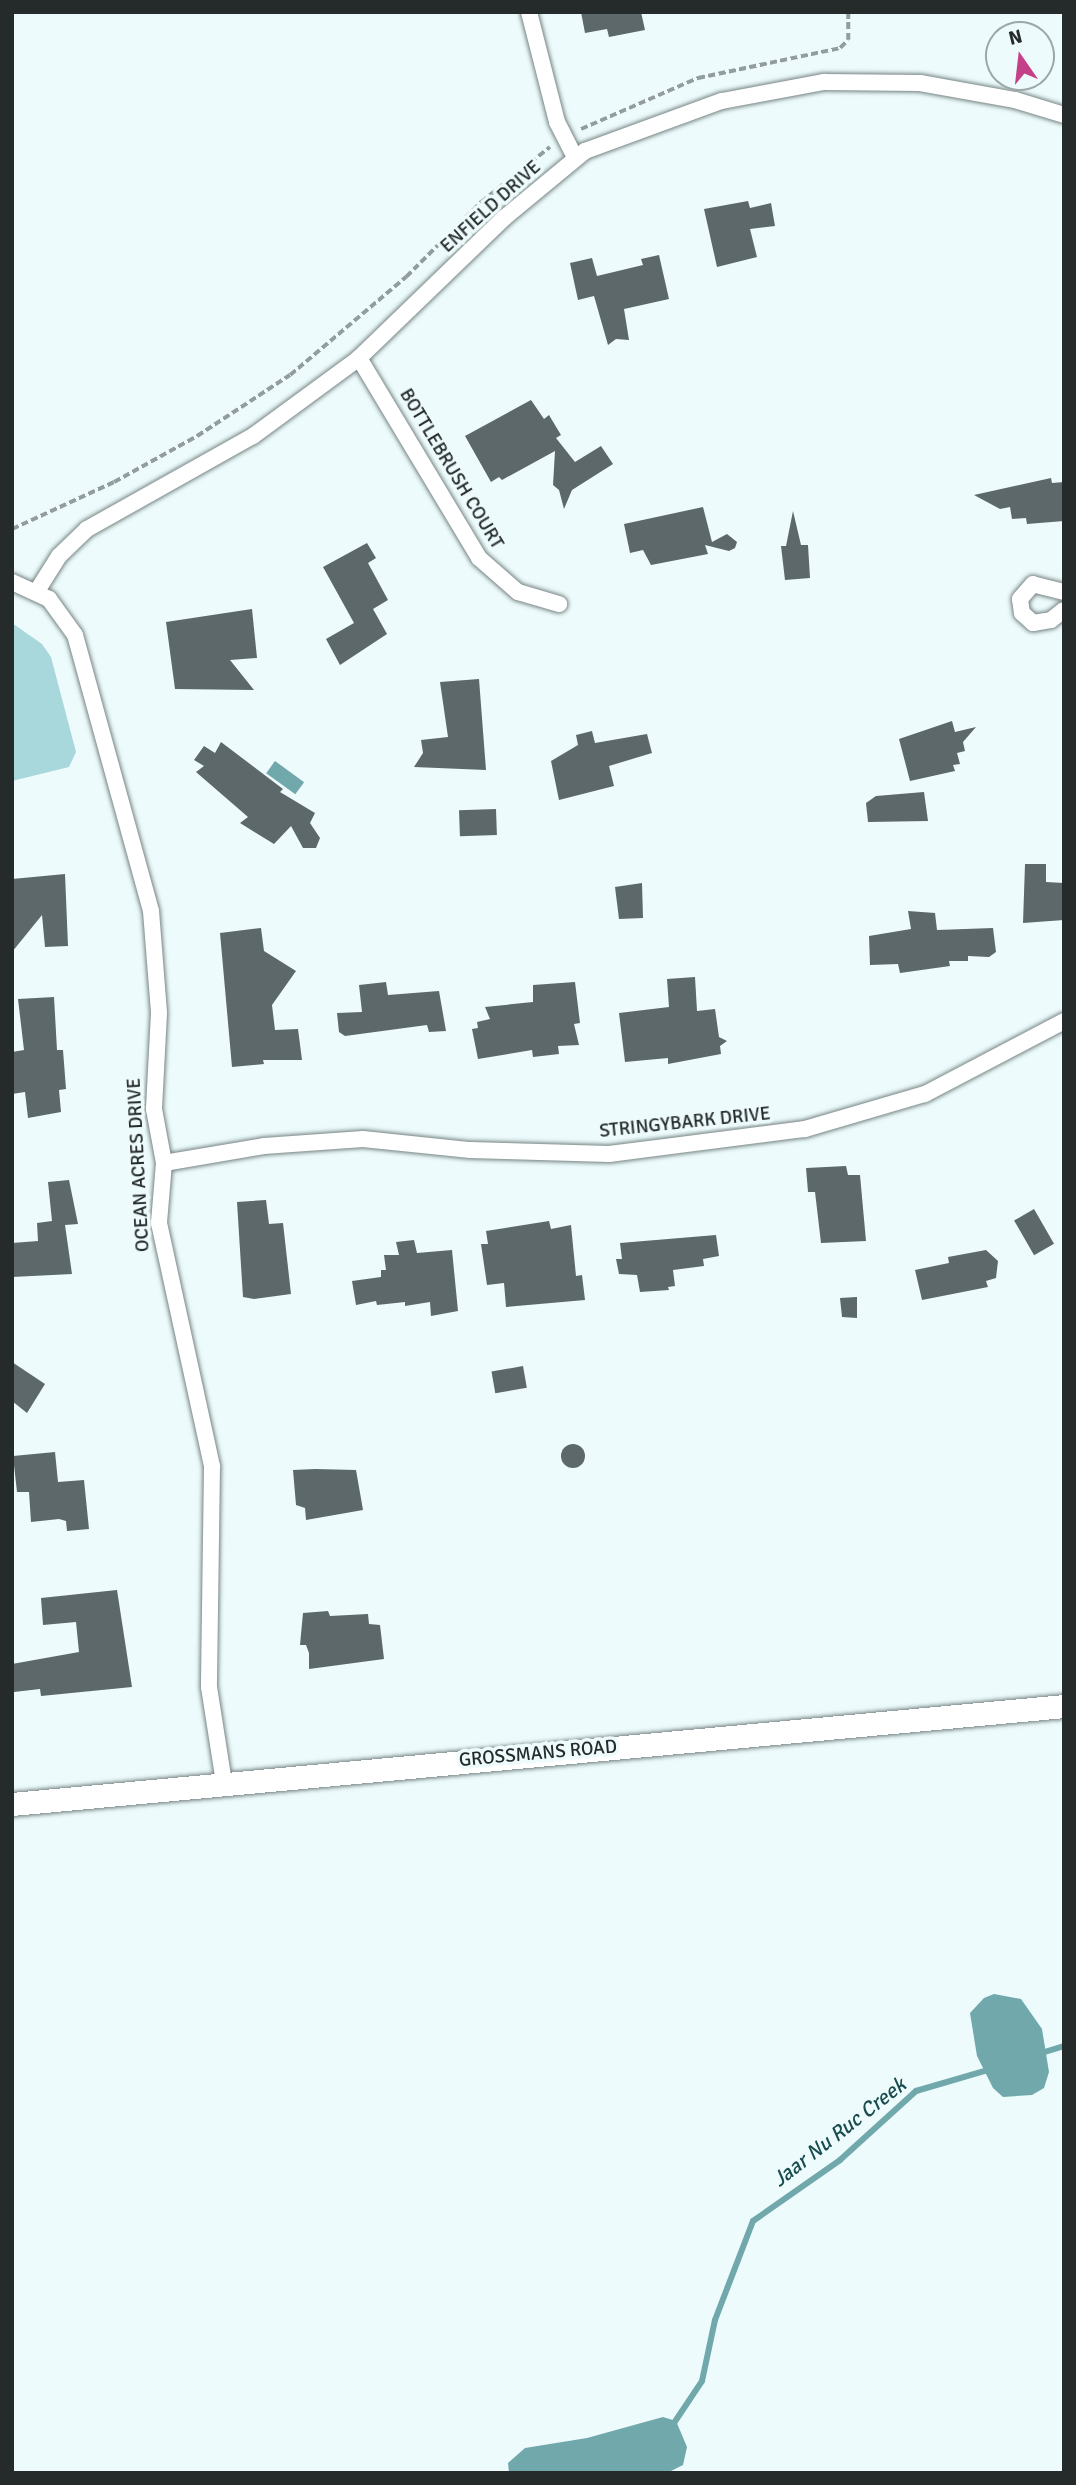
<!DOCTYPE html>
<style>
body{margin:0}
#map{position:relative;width:1076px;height:2485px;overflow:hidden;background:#edfbfc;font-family:Signika,sans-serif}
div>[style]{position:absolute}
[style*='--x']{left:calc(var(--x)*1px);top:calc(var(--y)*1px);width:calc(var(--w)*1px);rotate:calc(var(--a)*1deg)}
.green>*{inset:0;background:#a8d8dc}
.water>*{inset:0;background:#70a8ac;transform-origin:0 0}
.stream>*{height:6px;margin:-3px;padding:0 3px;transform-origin:3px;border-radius:3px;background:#70a8ac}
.building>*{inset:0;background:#5c6869;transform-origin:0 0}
.round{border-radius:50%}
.path>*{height:3.5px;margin-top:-1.75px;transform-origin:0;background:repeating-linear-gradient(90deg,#939d9e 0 7px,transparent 0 10.5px)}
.roads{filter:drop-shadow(0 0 2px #778484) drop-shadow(0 0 2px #778484)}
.street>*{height:16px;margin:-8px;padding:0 8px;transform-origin:8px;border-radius:8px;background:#fff}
.secondary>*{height:23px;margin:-11.5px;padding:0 11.5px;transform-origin:11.5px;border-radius:11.5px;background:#fff}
span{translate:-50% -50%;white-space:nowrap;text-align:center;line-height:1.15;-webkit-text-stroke:7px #edfbfc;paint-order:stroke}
.street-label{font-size:19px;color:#252a2a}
.water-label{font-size:21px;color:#194c4f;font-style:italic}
.frame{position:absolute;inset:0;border:14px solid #252a2a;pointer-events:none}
.north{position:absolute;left:985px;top:21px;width:70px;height:70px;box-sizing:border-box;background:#edfbfc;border:2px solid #9da7a8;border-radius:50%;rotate:346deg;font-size:19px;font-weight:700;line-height:28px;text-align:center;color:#252a2a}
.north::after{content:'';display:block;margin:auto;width:24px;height:32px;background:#c44187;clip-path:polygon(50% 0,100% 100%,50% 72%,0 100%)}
</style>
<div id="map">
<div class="green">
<div style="clip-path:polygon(12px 623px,42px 644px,51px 657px,76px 752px,69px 767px,12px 781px)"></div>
</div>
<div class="water">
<div style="left:275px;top:761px;width:36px;height:15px;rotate:36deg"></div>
<div style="clip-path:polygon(994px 1994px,1021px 1999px,1042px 2029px,1049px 2072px,1044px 2088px,1032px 2095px,1003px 2097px,993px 2088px,977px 2056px,970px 2013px,984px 1998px)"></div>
<div style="clip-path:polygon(663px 2417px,676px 2421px,687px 2447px,683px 2465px,667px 2473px,509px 2473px,508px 2463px,525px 2448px,587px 2438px)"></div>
</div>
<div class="stream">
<div style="--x:1038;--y:2054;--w:27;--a:-17"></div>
<div style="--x:672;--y:2426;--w:54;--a:-56.3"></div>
<div style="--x:702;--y:2381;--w:62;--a:-78"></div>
<div style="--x:715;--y:2320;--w:106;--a:-69"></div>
<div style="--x:753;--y:2221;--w:106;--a:-35"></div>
<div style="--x:840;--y:2160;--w:103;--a:-42.2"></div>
<div style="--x:916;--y:2091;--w:78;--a:-16.3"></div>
</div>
<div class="building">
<div style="clip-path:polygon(581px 12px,641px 12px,645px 30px,609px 37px,607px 29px,585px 33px)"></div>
<div style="clip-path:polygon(748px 201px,750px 208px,771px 203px,775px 226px,750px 229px,757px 257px,717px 267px,704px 209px)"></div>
<div style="clip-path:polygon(659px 255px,669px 299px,624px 309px,629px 340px,616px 339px,608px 345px,594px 296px,578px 300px,570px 263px,592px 258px,597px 276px,643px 265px,641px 259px)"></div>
<div style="clip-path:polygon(531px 400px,544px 419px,549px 415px,561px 435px,556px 438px,575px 462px,601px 446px,613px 464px,572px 490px,564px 509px,559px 490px,553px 485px,555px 451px,502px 480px,499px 477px,491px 482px,465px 436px)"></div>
<div style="clip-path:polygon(1051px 478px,1052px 483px,1064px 482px,1064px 521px,1027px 524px,1026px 518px,1012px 519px,1010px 507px,1000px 509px,974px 495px)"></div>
<div style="clip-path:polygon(703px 507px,712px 542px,727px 534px,737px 542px,735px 548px,729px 551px,705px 545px,708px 554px,651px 565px,643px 550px,630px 553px,624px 524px)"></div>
<div style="clip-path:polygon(793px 511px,801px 545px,808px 545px,810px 578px,785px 580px,781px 546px,786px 546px)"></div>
<div style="clip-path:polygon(367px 543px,376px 558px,368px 563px,388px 600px,373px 609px,387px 634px,340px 665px,326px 639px,354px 623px,323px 567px)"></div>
<div style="clip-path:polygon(252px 609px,257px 658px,230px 660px,254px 690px,175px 689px,166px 622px)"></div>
<div style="clip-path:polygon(479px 679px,486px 770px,414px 767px,423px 753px,421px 740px,448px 737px,440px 682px)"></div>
<div style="clip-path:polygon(952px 721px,955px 732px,976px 727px,963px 742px,965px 751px,957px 753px,960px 764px,953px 765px,955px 771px,910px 781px,899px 739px)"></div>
<div style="clip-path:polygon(592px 731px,595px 743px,647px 734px,652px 753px,609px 766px,614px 786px,559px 800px,551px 761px,578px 745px,576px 735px)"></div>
<div style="clip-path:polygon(221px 742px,283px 789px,280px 792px,315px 813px,310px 823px,320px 838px,316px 848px,303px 848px,291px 826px,274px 844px,240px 823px,248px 817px,196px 772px,204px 766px,194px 760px,204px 746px,215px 753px)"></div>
<div style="clip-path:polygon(924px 792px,928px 821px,868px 822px,866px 803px,876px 796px)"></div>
<div style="left:496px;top:809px;width:26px;height:37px;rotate:88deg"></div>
<div style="clip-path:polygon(1025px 864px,1046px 864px,1046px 882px,1064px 883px,1064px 920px,1023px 923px)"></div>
<div style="clip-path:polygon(65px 874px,68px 946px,45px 947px,42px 915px,12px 952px,12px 879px)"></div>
<div style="clip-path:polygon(642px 883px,643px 918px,619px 919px,615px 887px)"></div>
<div style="clip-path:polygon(908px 911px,935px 913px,937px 930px,993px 928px,996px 952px,989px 957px,968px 956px,968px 961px,949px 961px,950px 966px,900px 973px,898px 964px,870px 965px,869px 936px,911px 929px)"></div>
<div style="clip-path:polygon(261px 928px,264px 951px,296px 971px,272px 1005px,275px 1030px,298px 1029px,302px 1060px,263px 1060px,264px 1064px,232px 1067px,220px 933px)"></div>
<div style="clip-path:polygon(695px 977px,697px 1011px,715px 1009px,719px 1037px,727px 1041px,720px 1046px,721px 1054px,668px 1064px,668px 1058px,625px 1062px,619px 1013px,669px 1007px,667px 979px)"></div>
<div style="clip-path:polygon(386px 982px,388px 995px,439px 991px,446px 1031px,429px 1032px,427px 1025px,345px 1036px,339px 1032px,337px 1013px,362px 1012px,359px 985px)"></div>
<div style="clip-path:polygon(575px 982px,580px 1023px,574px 1024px,579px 1045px,558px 1046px,559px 1054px,533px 1057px,532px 1050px,478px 1059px,472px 1029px,478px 1028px,477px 1022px,490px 1019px,485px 1007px,533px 1002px,533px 985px)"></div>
<div style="clip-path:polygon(54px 997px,57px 1050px,63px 1050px,66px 1089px,59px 1090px,61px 1112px,28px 1118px,25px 1092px,12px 1094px,12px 1052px,24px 1050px,18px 999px)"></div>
<div style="clip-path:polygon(846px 1166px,848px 1175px,860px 1175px,866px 1241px,821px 1243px,815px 1192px,808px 1192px,806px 1168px)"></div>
<div style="clip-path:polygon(69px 1180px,78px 1224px,65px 1225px,72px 1274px,12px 1277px,12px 1243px,38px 1241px,37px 1223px,52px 1221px,48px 1182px)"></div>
<div style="clip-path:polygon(266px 1200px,269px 1224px,283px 1223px,291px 1294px,254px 1299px,243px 1297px,237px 1202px)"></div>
<div style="left:1034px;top:1209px;width:40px;height:23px;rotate:60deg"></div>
<div style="clip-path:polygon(549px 1221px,551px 1229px,571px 1225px,576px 1276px,582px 1275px,585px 1300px,506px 1307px,504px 1283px,487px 1285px,481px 1244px,488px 1244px,486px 1231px)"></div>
<div style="clip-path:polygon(716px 1235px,719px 1256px,703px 1259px,704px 1266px,673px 1270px,675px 1286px,668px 1287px,669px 1290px,640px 1292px,637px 1275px,619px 1274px,616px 1259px,622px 1259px,620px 1243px)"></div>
<div style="clip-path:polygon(414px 1240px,417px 1253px,452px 1250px,458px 1311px,431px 1316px,430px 1302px,405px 1306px,405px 1302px,377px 1305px,376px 1301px,356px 1305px,352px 1281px,381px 1277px,381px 1270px,386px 1270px,384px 1255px,399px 1255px,396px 1242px)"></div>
<div style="clip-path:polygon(986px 1250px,998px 1261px,996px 1278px,986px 1281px,988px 1287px,922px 1300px,915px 1270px,949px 1263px,948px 1257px)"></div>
<div style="clip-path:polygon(857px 1297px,857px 1318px,842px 1317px,840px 1298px)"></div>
<div style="clip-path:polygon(12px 1362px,45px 1384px,27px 1413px,12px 1401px)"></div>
<div style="left:523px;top:1366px;width:22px;height:32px;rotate:80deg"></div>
<div class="round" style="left:561px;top:1444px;width:24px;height:24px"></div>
<div style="clip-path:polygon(55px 1452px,58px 1482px,84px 1480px,89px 1529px,67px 1531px,66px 1521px,59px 1519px,31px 1522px,29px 1492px,17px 1492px,13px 1456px)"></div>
<div style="clip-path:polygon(315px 1469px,356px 1470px,363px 1510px,306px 1520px,305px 1508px,296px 1505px,293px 1470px)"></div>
<div style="clip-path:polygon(117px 1590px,132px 1687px,41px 1696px,40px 1689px,14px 1692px,12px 1664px,79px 1652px,76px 1622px,43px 1625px,41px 1598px)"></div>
<div style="clip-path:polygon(328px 1611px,330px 1616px,368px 1614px,369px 1624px,380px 1625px,384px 1659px,309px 1669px,309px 1653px,306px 1645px,300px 1645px,303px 1613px)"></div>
</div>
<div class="path">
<div style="--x:581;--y:129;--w:128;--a:-23.6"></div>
<div style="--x:698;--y:78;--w:145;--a:-11.9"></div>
<div style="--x:840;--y:48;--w:11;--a:-45"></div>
<div style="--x:848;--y:40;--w:28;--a:-90"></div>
<div style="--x:12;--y:529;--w:112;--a:-24.7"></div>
<div style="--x:114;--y:482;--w:95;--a:-29"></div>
<div style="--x:197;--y:436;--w:111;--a:-33.3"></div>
<div style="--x:290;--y:375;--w:152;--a:-40.2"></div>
<div style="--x:406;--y:277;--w:106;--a:-45"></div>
<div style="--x:481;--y:202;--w:88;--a:-38.6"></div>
</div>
<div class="roads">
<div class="street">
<div style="--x:529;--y:12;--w:114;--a:75.7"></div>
<div style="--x:557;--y:122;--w:38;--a:63"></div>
<div style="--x:359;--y:358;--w:233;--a:59"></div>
<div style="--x:479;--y:558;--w:52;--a:41.1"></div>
<div style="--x:518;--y:592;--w:43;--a:16.3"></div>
<div style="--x:12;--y:582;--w:41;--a:24.7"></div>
<div style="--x:49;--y:599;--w:44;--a:54.2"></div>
<div style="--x:75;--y:635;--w:286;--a:74.6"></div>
<div style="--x:151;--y:911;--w:102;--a:85.5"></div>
<div style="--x:159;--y:1013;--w:96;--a:93"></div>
<div style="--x:154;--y:1109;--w:55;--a:79.5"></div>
<div style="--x:164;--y:1163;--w:60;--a:94.8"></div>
<div style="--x:159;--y:1223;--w:249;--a:77.7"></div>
<div style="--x:212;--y:1466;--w:221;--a:90.8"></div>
<div style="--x:209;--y:1687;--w:97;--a:81.1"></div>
<div style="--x:37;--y:591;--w:41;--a:-57.8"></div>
<div style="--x:59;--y:556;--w:39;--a:-44"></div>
<div style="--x:87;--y:529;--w:190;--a:-29.3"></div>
<div style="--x:253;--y:436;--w:132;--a:-36.3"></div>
<div style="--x:359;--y:358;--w:202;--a:-44"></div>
<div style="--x:504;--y:218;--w:105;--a:-39.6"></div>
<div style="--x:585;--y:151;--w:146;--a:-20.1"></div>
<div style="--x:722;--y:101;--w:104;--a:-10.6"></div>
<div style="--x:824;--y:82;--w:96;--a:0.6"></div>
<div style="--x:920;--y:83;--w:97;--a:10.1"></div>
<div style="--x:1015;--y:100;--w:51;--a:17"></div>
<div style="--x:1064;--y:592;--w:32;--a:-166"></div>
<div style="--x:1033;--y:584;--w:20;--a:131"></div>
<div style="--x:1020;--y:599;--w:14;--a:82"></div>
<div style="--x:1022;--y:613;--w:15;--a:42"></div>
<div style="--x:1033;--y:623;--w:18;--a:-9"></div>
<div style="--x:1051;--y:620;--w:16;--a:-38"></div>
<div style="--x:164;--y:1163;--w:101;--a:-9.6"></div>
<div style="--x:264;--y:1146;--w:99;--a:-4"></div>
<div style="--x:363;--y:1139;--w:108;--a:5.9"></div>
<div style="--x:470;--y:1150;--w:139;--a:1.6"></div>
<div style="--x:609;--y:1154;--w:198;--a:-7.3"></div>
<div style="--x:805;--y:1129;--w:125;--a:-16.3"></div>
<div style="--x:925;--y:1094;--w:157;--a:-27.7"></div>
</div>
<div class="secondary">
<div style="--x:12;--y:1804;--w:1057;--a:-5.32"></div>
</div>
</div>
<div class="street-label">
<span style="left:491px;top:207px;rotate:-42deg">ENFIELD DRIVE</span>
<span style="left:451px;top:469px;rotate:59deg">BOTTLEBRUSH COURT</span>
<span style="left:685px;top:1123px;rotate:-6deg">STRINGYBARK DRIVE</span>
<span style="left:139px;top:1165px;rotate:-93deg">OCEAN ACRES DRIVE</span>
<span style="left:538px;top:1754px;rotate:-5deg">GROSSMANS ROAD</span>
</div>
<div class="water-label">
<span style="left:839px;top:2132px;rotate:-38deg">Jaar Nu Ruc Creek</span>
</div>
<div class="frame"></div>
<div class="north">N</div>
</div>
